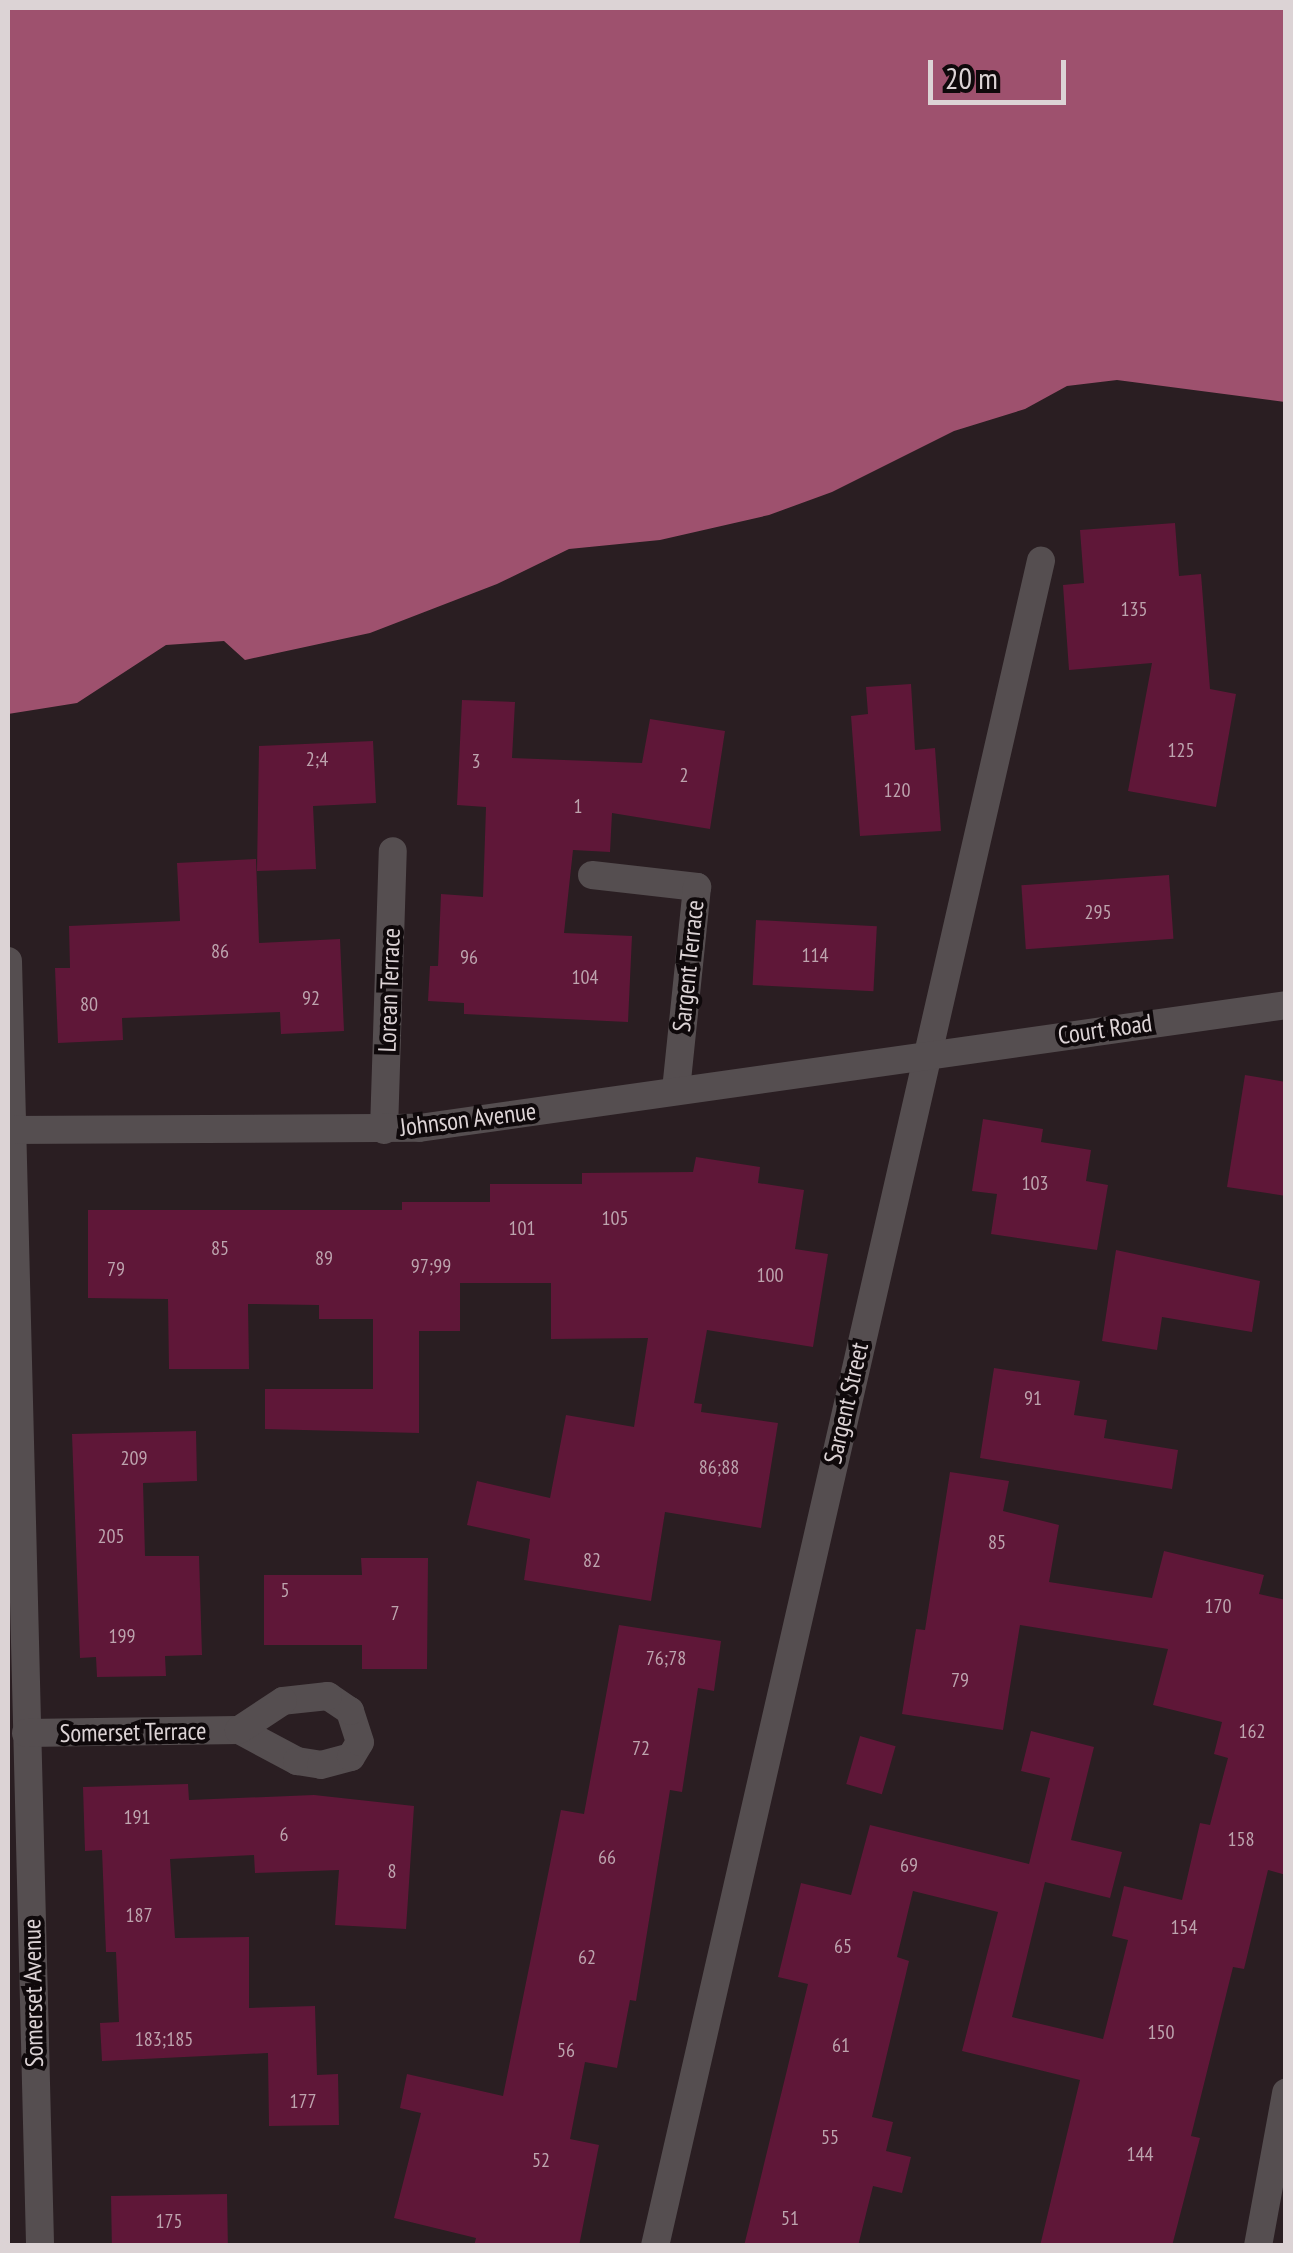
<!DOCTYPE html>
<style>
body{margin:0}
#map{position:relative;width:1293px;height:2253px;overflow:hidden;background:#2a1e22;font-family:"PT Sans Narrow",sans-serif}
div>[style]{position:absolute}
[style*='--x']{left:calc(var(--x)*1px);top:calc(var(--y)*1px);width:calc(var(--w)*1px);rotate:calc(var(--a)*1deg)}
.water>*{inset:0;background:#9e516e}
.building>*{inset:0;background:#5f1738;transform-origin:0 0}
.minor>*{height:28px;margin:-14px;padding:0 14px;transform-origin:14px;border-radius:14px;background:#554e50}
.tertiary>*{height:28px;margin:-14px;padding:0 14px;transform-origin:14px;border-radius:14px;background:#554e50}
span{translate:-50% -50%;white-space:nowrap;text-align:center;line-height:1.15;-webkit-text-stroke:8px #0f090b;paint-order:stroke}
.number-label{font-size:20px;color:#bda4ae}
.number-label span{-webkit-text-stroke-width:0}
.street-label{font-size:25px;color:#dcd3d5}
.frame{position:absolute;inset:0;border:10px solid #dcd3d5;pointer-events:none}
.scale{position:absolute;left:928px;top:60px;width:138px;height:45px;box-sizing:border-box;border:5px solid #dcd3d5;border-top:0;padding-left:12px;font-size:30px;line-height:35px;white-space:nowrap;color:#dcd3d5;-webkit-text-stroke:8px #0f090b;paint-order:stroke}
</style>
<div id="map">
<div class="water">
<div style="clip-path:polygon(8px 8px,1285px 8px,1285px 402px,1117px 380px,1067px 386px,1025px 409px,954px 431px,832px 492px,769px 515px,660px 540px,569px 549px,497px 584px,370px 633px,245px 660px,224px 641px,166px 645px,77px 703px,8px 714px)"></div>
</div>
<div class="building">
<div style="clip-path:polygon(1175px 523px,1179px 576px,1201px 574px,1210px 689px,1236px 694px,1216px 807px,1128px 791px,1152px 663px,1069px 670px,1063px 585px,1084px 583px,1080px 530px)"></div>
<div style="clip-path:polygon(911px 684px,915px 750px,935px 748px,941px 831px,860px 836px,851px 716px,868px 714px,866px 687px)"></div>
<div style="clip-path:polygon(462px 700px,515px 702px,512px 758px,642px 763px,650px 719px,725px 731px,710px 829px,612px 813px,610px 852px,573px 850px,564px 933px,632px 936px,628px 1022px,464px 1014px,464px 1003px,428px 1001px,430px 966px,438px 966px,441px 894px,483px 897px,486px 807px,457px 805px)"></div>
<div style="clip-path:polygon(373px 741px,376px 803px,313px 806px,316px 869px,257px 871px,259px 746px)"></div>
<div style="clip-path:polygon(256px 859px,259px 943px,340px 939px,344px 1031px,281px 1034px,280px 1012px,122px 1018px,123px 1040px,58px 1043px,55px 968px,70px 968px,69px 926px,180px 921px,177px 863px)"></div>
<div style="left:1169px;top:875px;width:64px;height:148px;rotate:86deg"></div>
<div style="left:756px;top:920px;width:121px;height:65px;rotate:3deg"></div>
<div style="clip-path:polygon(1245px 1075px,1286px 1082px,1286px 1196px,1227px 1187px)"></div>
<div style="clip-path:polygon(983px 1119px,1043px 1129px,1041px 1142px,1091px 1150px,1086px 1181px,1108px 1185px,1097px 1250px,991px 1234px,997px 1194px,972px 1191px)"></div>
<div style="clip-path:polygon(696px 1157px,760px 1167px,758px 1183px,804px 1190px,795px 1249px,828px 1254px,813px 1347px,707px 1330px,694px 1403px,702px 1404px,701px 1412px,778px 1423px,761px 1528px,665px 1512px,651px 1601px,524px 1580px,530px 1539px,467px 1525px,477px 1481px,550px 1498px,566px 1415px,634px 1427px,648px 1338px,551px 1339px,551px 1283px,460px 1283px,460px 1331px,419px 1331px,419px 1433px,265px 1429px,265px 1389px,373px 1389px,373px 1319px,319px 1319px,319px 1305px,248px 1304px,249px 1369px,169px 1369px,168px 1299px,88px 1298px,88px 1210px,402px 1210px,402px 1202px,490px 1202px,490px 1184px,582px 1184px,582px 1173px,693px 1172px)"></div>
<div style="clip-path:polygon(1116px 1250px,1260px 1281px,1252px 1332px,1162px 1317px,1157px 1350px,1102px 1341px)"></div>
<div style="clip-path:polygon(994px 1368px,1080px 1381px,1074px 1415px,1107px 1420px,1104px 1438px,1178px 1450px,1172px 1489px,980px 1458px)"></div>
<div style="clip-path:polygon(196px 1431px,197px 1481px,143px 1483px,145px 1556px,199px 1556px,202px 1655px,165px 1656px,166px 1676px,97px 1677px,96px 1657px,80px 1658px,72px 1434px)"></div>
<div style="clip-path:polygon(950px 1472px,1009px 1481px,1003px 1511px,1059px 1525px,1049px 1582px,1152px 1598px,1164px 1551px,1264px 1575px,1259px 1594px,1286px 1600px,1286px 1875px,1268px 1870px,1244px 1969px,1233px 1967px,1191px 2136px,1200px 2138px,1172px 2246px,1040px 2246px,1080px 2080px,962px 2051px,998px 1912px,913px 1891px,897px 1957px,909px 1961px,872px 2117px,893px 2122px,886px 2151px,911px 2157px,902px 2193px,873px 2186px,858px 2246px,744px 2246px,808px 1984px,778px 1977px,801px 1883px,851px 1895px,870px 1825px,1029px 1864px,1050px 1778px,1021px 1771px,1031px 1731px,1094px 1747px,1071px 1840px,1122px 1852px,1110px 1898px,1045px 1882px,1012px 2017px,1103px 2039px,1128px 1940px,1112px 1936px,1124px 1886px,1182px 1900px,1200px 1823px,1210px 1825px,1228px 1758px,1214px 1754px,1222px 1722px,1153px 1705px,1168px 1649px,1020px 1625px,1003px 1730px,902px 1714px,916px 1629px,925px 1630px)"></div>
<div style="clip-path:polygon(361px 1558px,428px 1558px,427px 1669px,362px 1669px,362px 1645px,264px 1645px,264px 1575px,362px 1575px)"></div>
<div style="clip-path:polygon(619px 1625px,721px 1641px,714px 1691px,698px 1688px,682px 1792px,670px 1790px,636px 2001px,630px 2000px,617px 2068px,585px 2062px,570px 2139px,599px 2145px,579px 2246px,474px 2246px,476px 2238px,394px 2218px,421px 2113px,400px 2108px,407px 2074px,503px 2096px,561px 1810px,584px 1814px)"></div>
<div style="left:860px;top:1736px;width:37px;height:50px;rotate:16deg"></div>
<div style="clip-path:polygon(188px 1784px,189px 1800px,314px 1795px,414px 1806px,406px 1929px,335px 1925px,339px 1870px,255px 1873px,254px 1855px,170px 1859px,175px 1938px,249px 1937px,249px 2008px,315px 2006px,317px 2075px,338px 2074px,339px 2125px,269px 2126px,268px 2053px,102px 2061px,100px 2023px,119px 2022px,116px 1952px,106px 1952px,102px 1850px,85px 1851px,83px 1787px)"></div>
<div style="left:227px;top:2194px;width:52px;height:116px;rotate:89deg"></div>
</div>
<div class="minor">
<div style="--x:592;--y:875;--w:106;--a:6.5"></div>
<div style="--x:697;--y:887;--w:204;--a:95.9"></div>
<div style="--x:8;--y:961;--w:1285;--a:88.57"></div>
<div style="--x:384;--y:1130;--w:279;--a:-88.2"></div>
<div style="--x:26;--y:1733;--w:213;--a:-0.8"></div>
<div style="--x:239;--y:1730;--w:66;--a:28.1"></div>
<div style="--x:297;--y:1761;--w:24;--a:9"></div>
<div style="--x:321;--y:1765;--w:31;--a:-15"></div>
<div style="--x:351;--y:1757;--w:17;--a:-59"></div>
<div style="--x:360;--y:1742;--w:33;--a:-108"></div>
<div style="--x:350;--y:1711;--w:27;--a:-146"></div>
<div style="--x:328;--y:1696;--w:45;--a:173.7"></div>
<div style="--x:283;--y:1701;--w:53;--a:146.6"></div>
<div style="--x:655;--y:2246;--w:1729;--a:-77.1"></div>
<div style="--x:1258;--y:2246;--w:156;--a:-79.6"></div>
</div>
<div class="tertiary">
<div style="--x:8;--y:1130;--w:411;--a:-0.3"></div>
<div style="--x:419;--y:1128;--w:876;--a:-8.07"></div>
</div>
<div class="number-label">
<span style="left:1134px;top:609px">135</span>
<span style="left:1181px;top:750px">125</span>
<span style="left:317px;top:759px">2;4</span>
<span style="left:476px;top:761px">3</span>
<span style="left:684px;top:775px">2</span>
<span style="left:897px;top:790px">120</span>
<span style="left:578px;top:806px">1</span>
<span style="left:1098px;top:912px">295</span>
<span style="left:220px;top:951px">86</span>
<span style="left:815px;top:955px">114</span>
<span style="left:469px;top:957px">96</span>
<span style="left:585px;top:977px">104</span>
<span style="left:311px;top:998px">92</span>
<span style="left:89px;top:1004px">80</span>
<span style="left:1035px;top:1183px">103</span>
<span style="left:615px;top:1218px">105</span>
<span style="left:522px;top:1228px">101</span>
<span style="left:220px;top:1248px">85</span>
<span style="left:324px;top:1258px">89</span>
<span style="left:431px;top:1266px">97;99</span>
<span style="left:116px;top:1269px">79</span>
<span style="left:770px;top:1275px">100</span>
<span style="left:1033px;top:1398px">91</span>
<span style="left:134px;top:1458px">209</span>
<span style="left:719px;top:1467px">86;88</span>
<span style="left:111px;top:1536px">205</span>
<span style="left:997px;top:1542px">85</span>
<span style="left:592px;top:1560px">82</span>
<span style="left:285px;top:1590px">5</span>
<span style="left:1218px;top:1606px">170</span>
<span style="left:395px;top:1613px">7</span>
<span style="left:122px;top:1636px">199</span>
<span style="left:666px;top:1658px">76;78</span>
<span style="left:960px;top:1680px">79</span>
<span style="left:1252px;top:1731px">162</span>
<span style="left:641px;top:1748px">72</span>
<span style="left:137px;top:1817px">191</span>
<span style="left:284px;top:1834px">6</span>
<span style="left:1241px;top:1839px">158</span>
<span style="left:607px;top:1857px">66</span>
<span style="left:909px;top:1865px">69</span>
<span style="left:392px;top:1871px">8</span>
<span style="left:139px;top:1915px">187</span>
<span style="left:1184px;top:1927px">154</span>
<span style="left:843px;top:1946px">65</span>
<span style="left:587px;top:1957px">62</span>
<span style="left:1161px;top:2032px">150</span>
<span style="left:164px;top:2039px">183;185</span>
<span style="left:841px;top:2045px">61</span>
<span style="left:566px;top:2050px">56</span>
<span style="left:303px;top:2101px">177</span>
<span style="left:830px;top:2137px">55</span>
<span style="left:1140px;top:2154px">144</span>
<span style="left:541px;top:2160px">52</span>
<span style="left:790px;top:2218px">51</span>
<span style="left:169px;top:2221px">175</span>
</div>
<div class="street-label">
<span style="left:688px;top:966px;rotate:-84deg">Sargent Terrace</span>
<span style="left:389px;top:990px;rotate:-88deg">Lorean Terrace</span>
<span style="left:1105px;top:1029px;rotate:-8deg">Court Road</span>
<span style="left:468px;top:1119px;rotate:-7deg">Johnson Avenue</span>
<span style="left:846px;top:1403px;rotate:-77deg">Sargent Street</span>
<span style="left:133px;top:1732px;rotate:-1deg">Somerset Terrace</span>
<span style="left:33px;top:1993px;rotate:-91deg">Somerset Avenue</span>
</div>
<div class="frame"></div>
<div class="scale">20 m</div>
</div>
